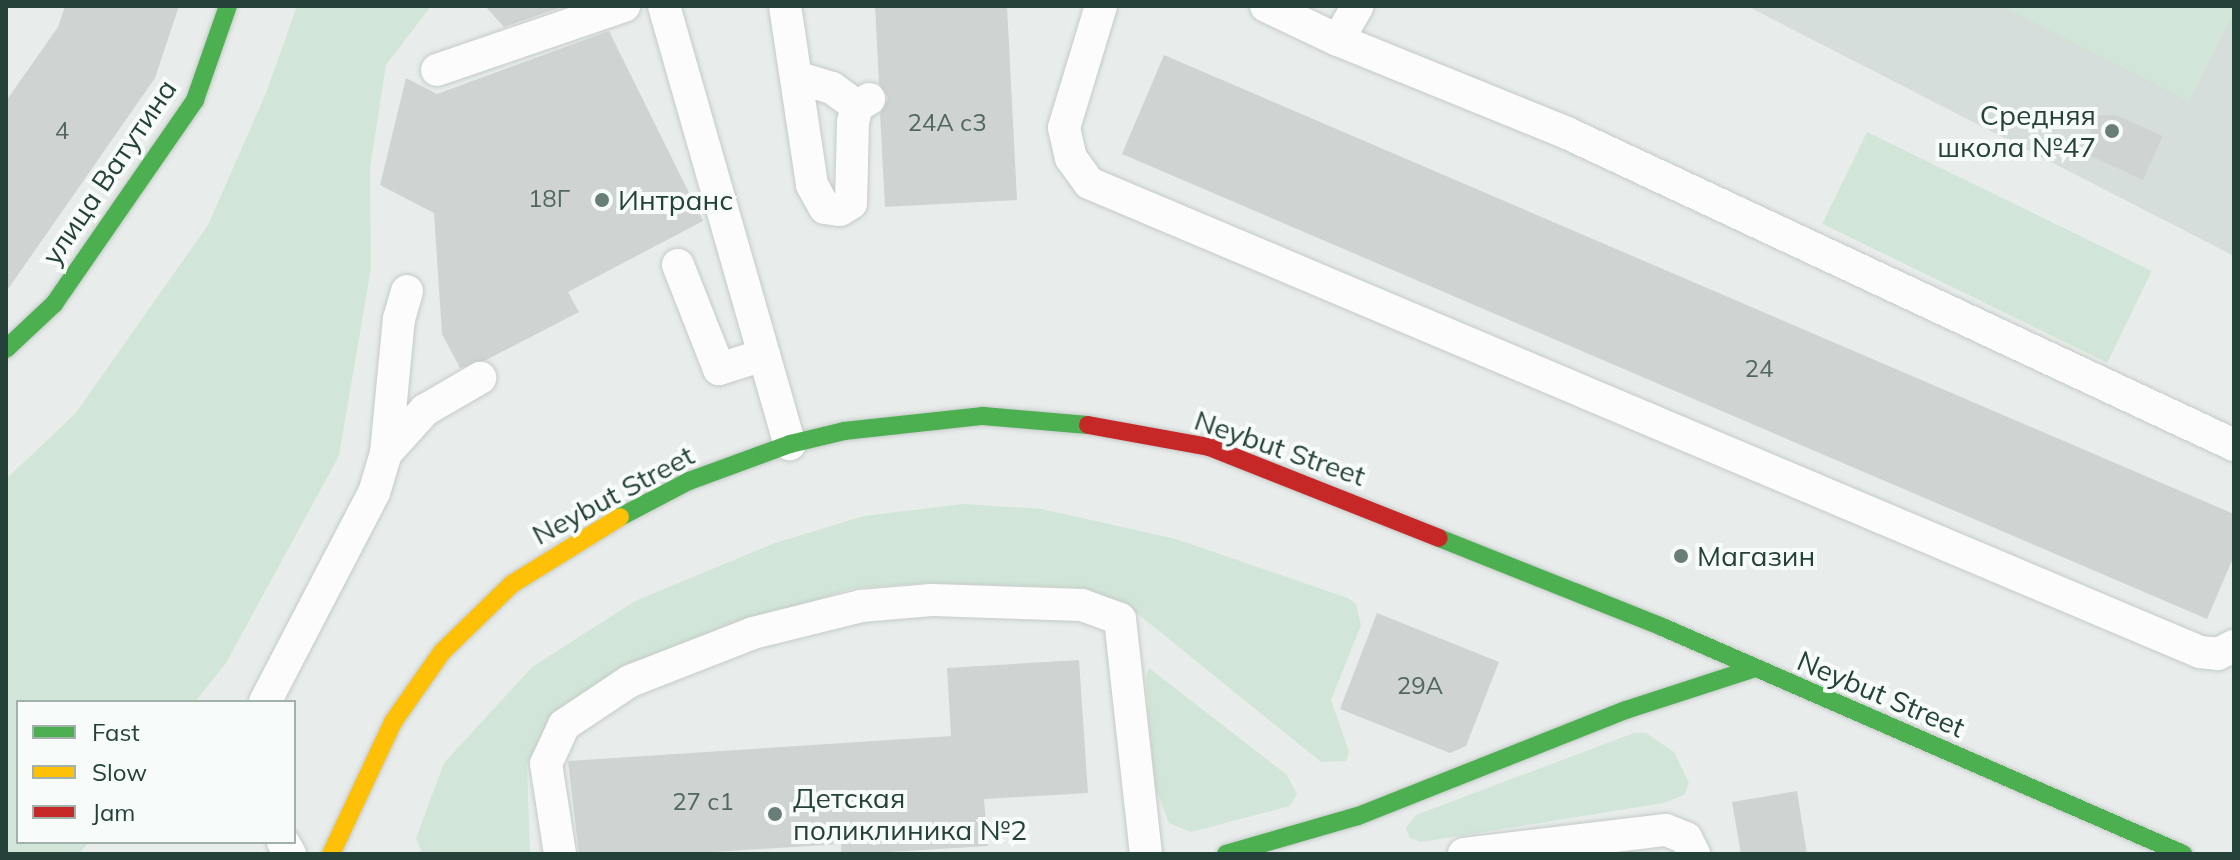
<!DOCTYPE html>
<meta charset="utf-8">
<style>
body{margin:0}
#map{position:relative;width:2240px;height:860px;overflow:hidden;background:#e8edeb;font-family:Mulish,sans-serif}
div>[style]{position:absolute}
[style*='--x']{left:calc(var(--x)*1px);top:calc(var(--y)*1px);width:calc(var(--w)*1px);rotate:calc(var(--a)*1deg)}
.built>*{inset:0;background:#d6dedb}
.green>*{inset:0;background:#d1e6d8;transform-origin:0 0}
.building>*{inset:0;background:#cfd4d2}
.roads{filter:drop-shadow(0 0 2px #c5cac8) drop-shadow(0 0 2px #c5cac8)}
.lane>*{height:32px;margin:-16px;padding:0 16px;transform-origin:16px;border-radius:16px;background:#fcfcfc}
.fast>*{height:18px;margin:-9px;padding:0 9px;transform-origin:9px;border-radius:9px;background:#4caf50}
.slow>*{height:18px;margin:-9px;padding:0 9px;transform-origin:9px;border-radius:9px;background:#ffc107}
.jam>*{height:18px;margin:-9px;padding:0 9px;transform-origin:9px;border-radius:9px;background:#c62828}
.dots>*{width:22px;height:22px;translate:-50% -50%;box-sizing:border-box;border:4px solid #f7fbf9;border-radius:50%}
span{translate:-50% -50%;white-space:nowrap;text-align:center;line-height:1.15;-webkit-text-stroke:8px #f7fbf9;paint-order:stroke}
.number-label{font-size:24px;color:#506761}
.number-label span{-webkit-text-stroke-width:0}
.poi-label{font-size:28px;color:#24423a}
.right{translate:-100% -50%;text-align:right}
.left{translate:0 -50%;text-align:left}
.street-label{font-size:28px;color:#24423a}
.frame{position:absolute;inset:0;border:8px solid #24423a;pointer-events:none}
.legend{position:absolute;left:16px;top:700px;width:280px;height:144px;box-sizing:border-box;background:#f7fbf9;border:2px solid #a3b1ad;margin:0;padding:10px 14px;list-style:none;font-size:24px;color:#24423a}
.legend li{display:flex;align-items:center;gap:16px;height:40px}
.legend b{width:40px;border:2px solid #a3b1ad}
</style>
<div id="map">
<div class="built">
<div style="clip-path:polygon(1747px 6px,2234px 6px,2234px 256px)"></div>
</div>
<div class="green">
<div style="clip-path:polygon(297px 6px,431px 6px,386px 65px,370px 168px,371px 268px,339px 456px,226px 663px,195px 702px,18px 702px,18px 842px,89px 842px,79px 854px,6px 854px,6px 479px,75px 414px,208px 225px,266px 93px)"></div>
<div style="clip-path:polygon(2002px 6px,2234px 6px,2234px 11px,2189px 101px)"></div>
<div style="left:1867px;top:132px;width:317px;height:102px;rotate:26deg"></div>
<div style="clip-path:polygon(963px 504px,1042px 509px,1176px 539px,1348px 598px,1356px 604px,1361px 625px,1331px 700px,1349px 752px,1346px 761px,1321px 762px,1128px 606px,1082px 588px,929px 583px,854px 588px,748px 621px,549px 722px,527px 764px,530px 854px,422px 853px,416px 838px,444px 763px,532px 667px,635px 601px,775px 543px,864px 516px)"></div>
<div style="clip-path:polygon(1149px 668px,1287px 775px,1297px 794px,1290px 806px,1191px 832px,1169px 823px,1154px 784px,1146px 678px)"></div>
<div style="clip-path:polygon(1634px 733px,1646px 733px,1674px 752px,1689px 783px,1684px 795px,1664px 803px,1421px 842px,1410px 838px,1406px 828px,1416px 815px)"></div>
</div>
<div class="building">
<div style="clip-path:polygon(65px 6px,179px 6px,155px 78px,6px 292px,6px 101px,58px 27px)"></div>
<div style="clip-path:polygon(485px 6px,565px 6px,504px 27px)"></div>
<div style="clip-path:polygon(875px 6px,1007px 6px,1017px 200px,885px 207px,880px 114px,888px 98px,879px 83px)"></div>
<div style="clip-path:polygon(609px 31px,703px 221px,568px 292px,579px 312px,486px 360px,460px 368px,442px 334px,434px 213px,380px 185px,406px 78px,437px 94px)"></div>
<div style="clip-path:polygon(1164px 55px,2234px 514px,2234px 556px,2207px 619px,1122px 154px)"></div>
<div style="clip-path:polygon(2098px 115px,2116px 115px,2163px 136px,2143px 180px,2082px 152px)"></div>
<div style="clip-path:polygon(1377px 613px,1499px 662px,1466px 746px,1450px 753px,1340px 709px)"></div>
<div style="clip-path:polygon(1079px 660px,1088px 793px,984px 799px,988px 846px,857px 854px,841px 854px,841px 844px,683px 854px,579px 854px,568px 761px,951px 736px,947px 668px)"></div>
<div style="clip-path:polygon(1797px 791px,1807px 854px,1741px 854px,1732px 802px)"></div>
</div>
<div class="roads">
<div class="lane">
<div style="--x:664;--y:6;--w:456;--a:74"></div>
<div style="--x:785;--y:6;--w:181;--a:81.4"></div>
<div style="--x:812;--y:185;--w:26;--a:61"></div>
<div style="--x:825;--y:208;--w:15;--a:8"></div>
<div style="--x:840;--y:210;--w:13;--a:-32"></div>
<div style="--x:851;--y:203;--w:81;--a:-88.6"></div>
<div style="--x:853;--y:122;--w:16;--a:-76"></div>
<div style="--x:857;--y:106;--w:14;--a:-30"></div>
<div style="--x:1101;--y:6;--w:127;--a:106.9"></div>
<div style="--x:1064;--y:128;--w:31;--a:77"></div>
<div style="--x:1071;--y:158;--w:31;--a:54"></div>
<div style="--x:1089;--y:183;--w:1206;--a:22.89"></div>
<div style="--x:2200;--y:652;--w:18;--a:6"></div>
<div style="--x:2218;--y:654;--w:18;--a:-27"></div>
<div style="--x:1266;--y:6;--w:80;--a:25.3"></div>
<div style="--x:1338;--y:40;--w:39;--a:-60"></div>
<div style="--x:1338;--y:40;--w:247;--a:22.1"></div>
<div style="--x:1567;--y:133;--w:736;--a:25.07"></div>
<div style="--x:437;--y:70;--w:198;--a:-18.9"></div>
<div style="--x:796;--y:77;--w:38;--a:17"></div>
<div style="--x:832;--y:88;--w:31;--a:36"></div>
<div style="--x:678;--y:265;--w:112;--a:68.5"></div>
<div style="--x:719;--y:369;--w:47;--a:-17.3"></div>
<div style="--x:386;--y:453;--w:58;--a:-47.8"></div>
<div style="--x:425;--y:410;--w:64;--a:-30.2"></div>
<div style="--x:265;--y:702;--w:236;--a:-62.5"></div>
<div style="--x:374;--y:493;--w:42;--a:-73.3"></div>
<div style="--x:386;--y:453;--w:135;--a:-84.5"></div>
<div style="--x:399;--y:319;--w:29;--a:-74"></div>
<div style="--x:283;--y:842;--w:14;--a:60"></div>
<div style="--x:560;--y:854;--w:91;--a:-98.8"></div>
<div style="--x:546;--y:764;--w:43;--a:-65.2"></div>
<div style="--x:564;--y:725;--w:79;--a:-33.7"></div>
<div style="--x:630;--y:681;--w:132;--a:-21.3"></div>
<div style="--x:753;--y:633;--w:111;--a:-14"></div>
<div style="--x:861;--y:606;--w:71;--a:-4.8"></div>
<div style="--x:932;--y:600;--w:150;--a:1.9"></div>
<div style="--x:1082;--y:605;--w:40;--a:20.2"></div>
<div style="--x:1120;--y:619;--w:236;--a:83.7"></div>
<div style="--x:1464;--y:854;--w:203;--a:-6.8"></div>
<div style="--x:1666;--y:830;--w:22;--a:22"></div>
<div style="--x:1686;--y:838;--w:18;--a:63"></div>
</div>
<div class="fast">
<div style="--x:6;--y:349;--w:66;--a:-43.2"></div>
<div style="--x:54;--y:304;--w:248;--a:-55.3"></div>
<div style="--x:195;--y:100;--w:100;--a:-70.7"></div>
<div style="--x:620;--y:517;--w:78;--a:-27.6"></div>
<div style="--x:689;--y:481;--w:108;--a:-20.1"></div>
<div style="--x:790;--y:444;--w:56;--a:-13.5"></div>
<div style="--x:844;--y:431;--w:140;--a:-6.2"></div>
<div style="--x:983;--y:416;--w:105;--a:4.9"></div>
<div style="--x:1439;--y:538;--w:238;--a:21.7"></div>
<div style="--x:1660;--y:626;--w:571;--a:23.55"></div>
<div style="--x:1226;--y:854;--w:137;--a:-16.1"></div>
<div style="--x:1358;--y:816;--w:288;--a:-21.6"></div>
<div style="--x:1626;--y:710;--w:133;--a:-18"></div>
</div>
<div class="slow">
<div style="--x:331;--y:854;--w:146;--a:-64.8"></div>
<div style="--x:393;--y:722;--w:85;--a:-55"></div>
<div style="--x:442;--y:652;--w:98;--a:-44.2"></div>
<div style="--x:512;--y:584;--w:127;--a:-31.8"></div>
</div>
<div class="jam">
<div style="--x:1088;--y:425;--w:123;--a:10.3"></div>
<div style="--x:1209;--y:447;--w:247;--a:21.6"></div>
</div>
</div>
<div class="dots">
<div style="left:2112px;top:131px;background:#697e78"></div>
<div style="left:602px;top:200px;background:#697e78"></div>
<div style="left:1681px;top:556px;background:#697e78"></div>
<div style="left:775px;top:814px;background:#697e78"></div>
</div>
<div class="number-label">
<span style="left:947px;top:123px">24А с3</span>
<span style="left:62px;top:131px">4</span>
<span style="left:549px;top:199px">18Г</span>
<span style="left:1759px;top:369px">24</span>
<span style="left:1420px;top:686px">29А</span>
<span style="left:703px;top:802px">27 с1</span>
</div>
<div class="poi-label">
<span class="right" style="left:2096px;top:131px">Средняя<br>школа №47</span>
<span class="left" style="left:618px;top:200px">Интранс</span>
<span class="left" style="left:1697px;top:556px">Магазин</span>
<span class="left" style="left:793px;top:814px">Детская<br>поликлиника №2</span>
</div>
<div class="street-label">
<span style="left:109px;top:172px;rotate:-56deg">улица Ватутина</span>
<span style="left:1280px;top:448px;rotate:19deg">Neybut Street</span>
<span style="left:613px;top:495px;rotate:-28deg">Neybut Street</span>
<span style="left:1881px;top:694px;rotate:23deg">Neybut Street</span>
</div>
<div class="frame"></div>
<ul class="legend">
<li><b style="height:10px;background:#4caf50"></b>Fast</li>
<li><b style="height:10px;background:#ffc107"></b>Slow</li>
<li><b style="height:10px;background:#c62828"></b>Jam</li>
</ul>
</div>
